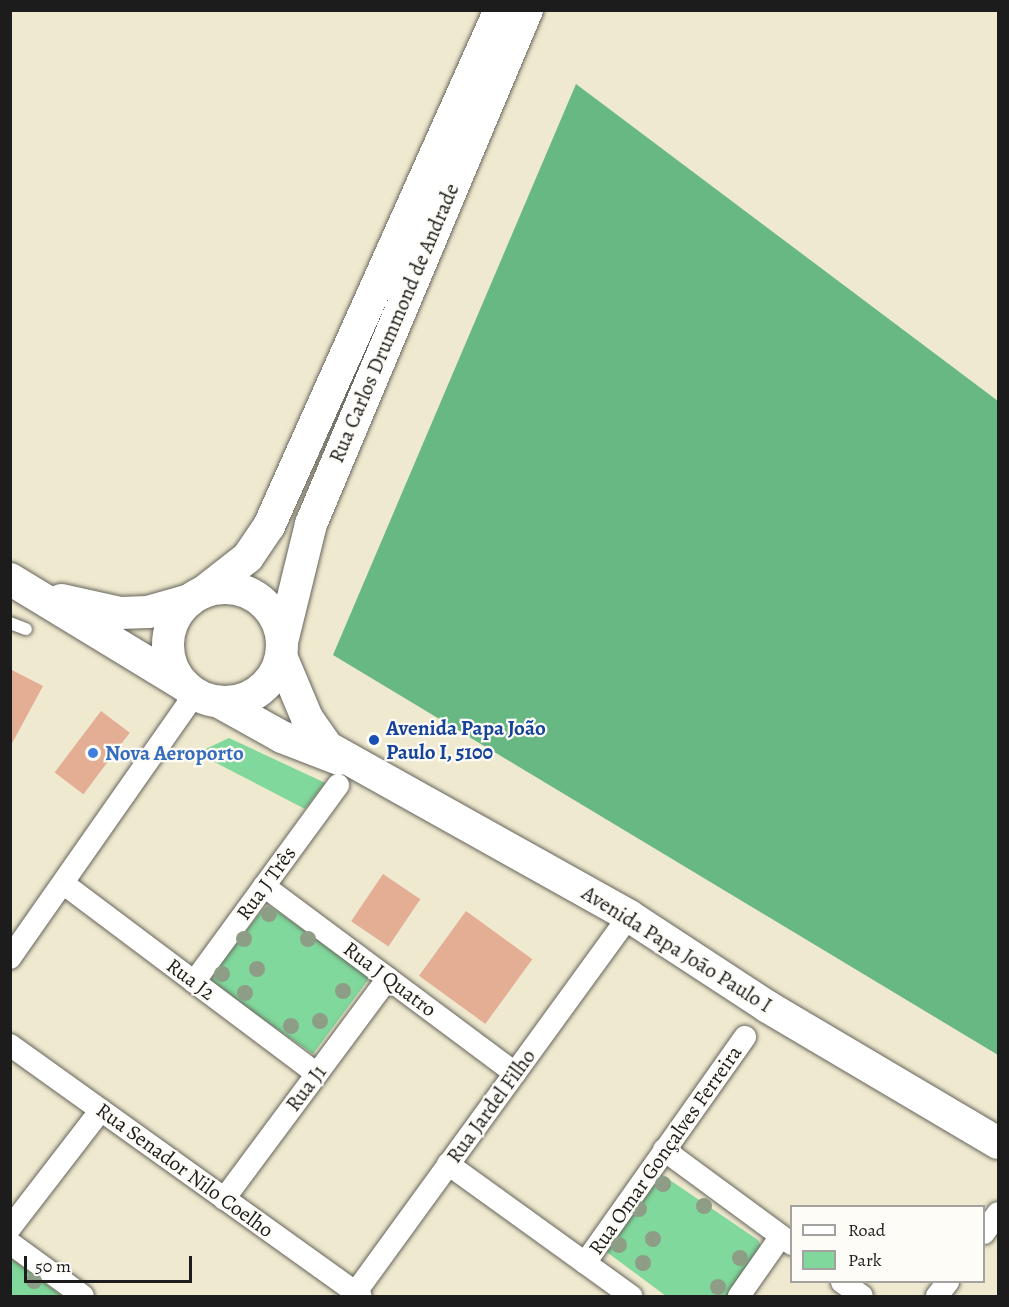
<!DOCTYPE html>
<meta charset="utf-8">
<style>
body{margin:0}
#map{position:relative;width:1009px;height:1307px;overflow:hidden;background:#efe9cf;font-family:Alegreya,serif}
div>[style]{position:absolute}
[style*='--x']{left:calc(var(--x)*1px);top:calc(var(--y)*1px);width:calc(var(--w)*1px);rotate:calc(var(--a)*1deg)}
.green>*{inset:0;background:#81d89c}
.forest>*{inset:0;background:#68b884}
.building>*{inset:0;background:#e4ae94;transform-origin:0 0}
.roads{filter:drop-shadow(0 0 2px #66645b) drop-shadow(0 0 2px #66645b)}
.lane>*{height:12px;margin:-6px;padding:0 6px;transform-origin:6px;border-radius:6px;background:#fff}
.street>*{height:22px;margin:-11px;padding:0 11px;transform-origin:11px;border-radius:11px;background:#fff}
.secondary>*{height:32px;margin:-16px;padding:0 16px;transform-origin:16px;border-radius:16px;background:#fff}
.secondary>.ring{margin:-16px;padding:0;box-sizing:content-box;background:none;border:32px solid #fff;border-radius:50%}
.trees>*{width:16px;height:16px;margin:-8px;border-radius:50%;background:#8e9d85}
.dots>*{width:16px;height:16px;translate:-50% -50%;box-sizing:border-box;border:3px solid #fdfcf7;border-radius:50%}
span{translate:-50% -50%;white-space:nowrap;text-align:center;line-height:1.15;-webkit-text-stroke:4.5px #fdfcf7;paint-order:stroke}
.street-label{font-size:21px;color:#1c1c1c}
.transit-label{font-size:21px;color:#164399;font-weight:700}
.left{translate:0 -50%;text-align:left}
.shop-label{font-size:21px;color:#366cbe;font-weight:700}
.frame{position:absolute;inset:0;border:12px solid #1c1c1c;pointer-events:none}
.legend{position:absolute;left:790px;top:1205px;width:195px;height:78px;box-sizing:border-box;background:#fdfcf7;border:2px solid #a3a29f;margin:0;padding:8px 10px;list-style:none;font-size:18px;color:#1c1c1c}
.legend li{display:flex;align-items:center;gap:12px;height:30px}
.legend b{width:30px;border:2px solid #a3a29f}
.scale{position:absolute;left:24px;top:1256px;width:168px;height:27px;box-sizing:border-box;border:3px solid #1c1c1c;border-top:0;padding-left:8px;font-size:18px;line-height:21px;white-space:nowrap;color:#1c1c1c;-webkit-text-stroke:4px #fdfcf7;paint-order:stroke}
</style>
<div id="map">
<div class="green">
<div style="clip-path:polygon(229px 738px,319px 780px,325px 783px,305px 809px,197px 753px)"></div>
<div style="clip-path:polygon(270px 906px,366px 974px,368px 980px,313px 1054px,215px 986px,212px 980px,213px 973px,263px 909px)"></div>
<div style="clip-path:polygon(661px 1174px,758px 1240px,761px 1246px,728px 1296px,666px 1296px,604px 1250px)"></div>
<div style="clip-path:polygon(11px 1259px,15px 1261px,62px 1296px,11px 1296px)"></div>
</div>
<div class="forest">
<div style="clip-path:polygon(576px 84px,998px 401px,998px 1055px,333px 655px)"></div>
</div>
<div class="building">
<div style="clip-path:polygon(10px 669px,43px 686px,10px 747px)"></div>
<div style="left:101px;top:711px;width:36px;height:77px;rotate:37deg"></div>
<div style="left:383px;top:874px;width:45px;height:57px;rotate:34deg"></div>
<div style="left:466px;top:911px;width:82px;height:80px;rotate:36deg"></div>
</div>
<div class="roads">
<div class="lane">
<div style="--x:10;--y:623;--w:17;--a:21"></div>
</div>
<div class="street">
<div style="--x:64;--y:884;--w:316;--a:36.9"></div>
<div style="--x:264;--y:886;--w:313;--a:36.7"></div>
<div style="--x:10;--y:958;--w:322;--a:-55"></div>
<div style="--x:194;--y:982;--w:244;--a:-53.8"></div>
<div style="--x:10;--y:1045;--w:431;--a:35.6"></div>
<div style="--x:664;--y:1150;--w:159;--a:36.3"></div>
<div style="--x:448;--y:1164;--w:226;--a:35.8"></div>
<div style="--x:224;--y:1199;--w:275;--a:-53.4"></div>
<div style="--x:10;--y:1228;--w:149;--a:-52.4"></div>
<div style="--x:984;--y:1233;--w:24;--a:-55"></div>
<div style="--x:10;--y:1243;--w:90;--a:36"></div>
<div style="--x:585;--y:1263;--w:277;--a:-54.7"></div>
<div style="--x:842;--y:1282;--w:24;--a:35"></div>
<div style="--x:353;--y:1296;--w:470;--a:-54"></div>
<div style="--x:739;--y:1296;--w:73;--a:-55"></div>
<div style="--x:937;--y:1296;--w:18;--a:-52"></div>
</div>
<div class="secondary">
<div style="--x:10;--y:579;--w:204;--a:31.3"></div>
<div class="ring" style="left:168px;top:588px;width:82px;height:82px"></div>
<div style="--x:202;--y:593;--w:58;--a:-38"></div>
<div style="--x:248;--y:557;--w:37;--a:-56"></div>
<div style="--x:269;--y:526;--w:565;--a:-65.88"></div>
<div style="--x:61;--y:600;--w:60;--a:12.4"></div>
<div style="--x:120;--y:613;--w:28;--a:-2"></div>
<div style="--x:148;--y:612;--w:44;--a:-15.9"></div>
<div style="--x:282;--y:642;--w:122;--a:-76.2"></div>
<div style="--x:311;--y:524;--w:558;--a:-67.21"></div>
<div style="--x:281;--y:656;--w:67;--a:67.2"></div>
<div style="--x:307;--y:718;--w:35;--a:55"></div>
<div style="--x:327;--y:747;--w:346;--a:29.2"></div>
<div style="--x:629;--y:916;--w:166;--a:33.2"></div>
<div style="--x:768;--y:1007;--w:267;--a:30.6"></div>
<div style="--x:221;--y:703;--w:70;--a:29.1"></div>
<div style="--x:282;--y:737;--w:61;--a:21.1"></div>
</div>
</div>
<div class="trees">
<div style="left:269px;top:914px"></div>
<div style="left:244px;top:939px"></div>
<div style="left:308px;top:939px"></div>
<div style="left:257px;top:969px"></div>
<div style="left:222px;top:974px"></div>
<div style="left:343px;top:991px"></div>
<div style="left:245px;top:993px"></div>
<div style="left:320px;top:1021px"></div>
<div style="left:291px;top:1026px"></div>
<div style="left:663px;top:1184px"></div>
<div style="left:704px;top:1206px"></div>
<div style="left:639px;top:1209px"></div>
<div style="left:653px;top:1239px"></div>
<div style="left:619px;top:1245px"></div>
<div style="left:740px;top:1258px"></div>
<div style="left:643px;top:1263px"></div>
<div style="left:34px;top:1281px"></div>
<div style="left:718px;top:1287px"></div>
</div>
<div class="dots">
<div style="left:374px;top:740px;background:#1a4fb4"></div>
<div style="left:93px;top:753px;background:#3f7fe0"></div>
</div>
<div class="street-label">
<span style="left:394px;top:323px;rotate:-67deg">Rua Carlos Drummond de Andrade</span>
<span style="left:266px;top:883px;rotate:-54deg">Rua J Três</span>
<span style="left:677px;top:949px;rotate:32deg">Avenida Papa João Paulo I</span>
<span style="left:191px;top:979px;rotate:37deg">Rua J2</span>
<span style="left:390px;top:979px;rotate:37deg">Rua J Quatro</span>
<span style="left:306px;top:1088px;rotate:-53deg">Rua J1</span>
<span style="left:491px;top:1106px;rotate:-54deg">Rua Jardel Filho</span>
<span style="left:665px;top:1150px;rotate:-55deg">Rua Omar Gonçalves Ferreira</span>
<span style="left:185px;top:1170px;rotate:36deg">Rua Senador Nilo Coelho</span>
</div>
<div class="transit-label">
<span class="left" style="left:386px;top:740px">Avenida Papa João<br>Paulo I, 5100</span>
</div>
<div class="shop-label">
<span class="left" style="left:105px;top:753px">Nova Aeroporto</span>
</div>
<div class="frame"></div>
<ul class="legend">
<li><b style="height:8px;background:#fff"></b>Road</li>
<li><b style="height:16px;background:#81d89c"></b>Park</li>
</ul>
<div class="scale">50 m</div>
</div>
